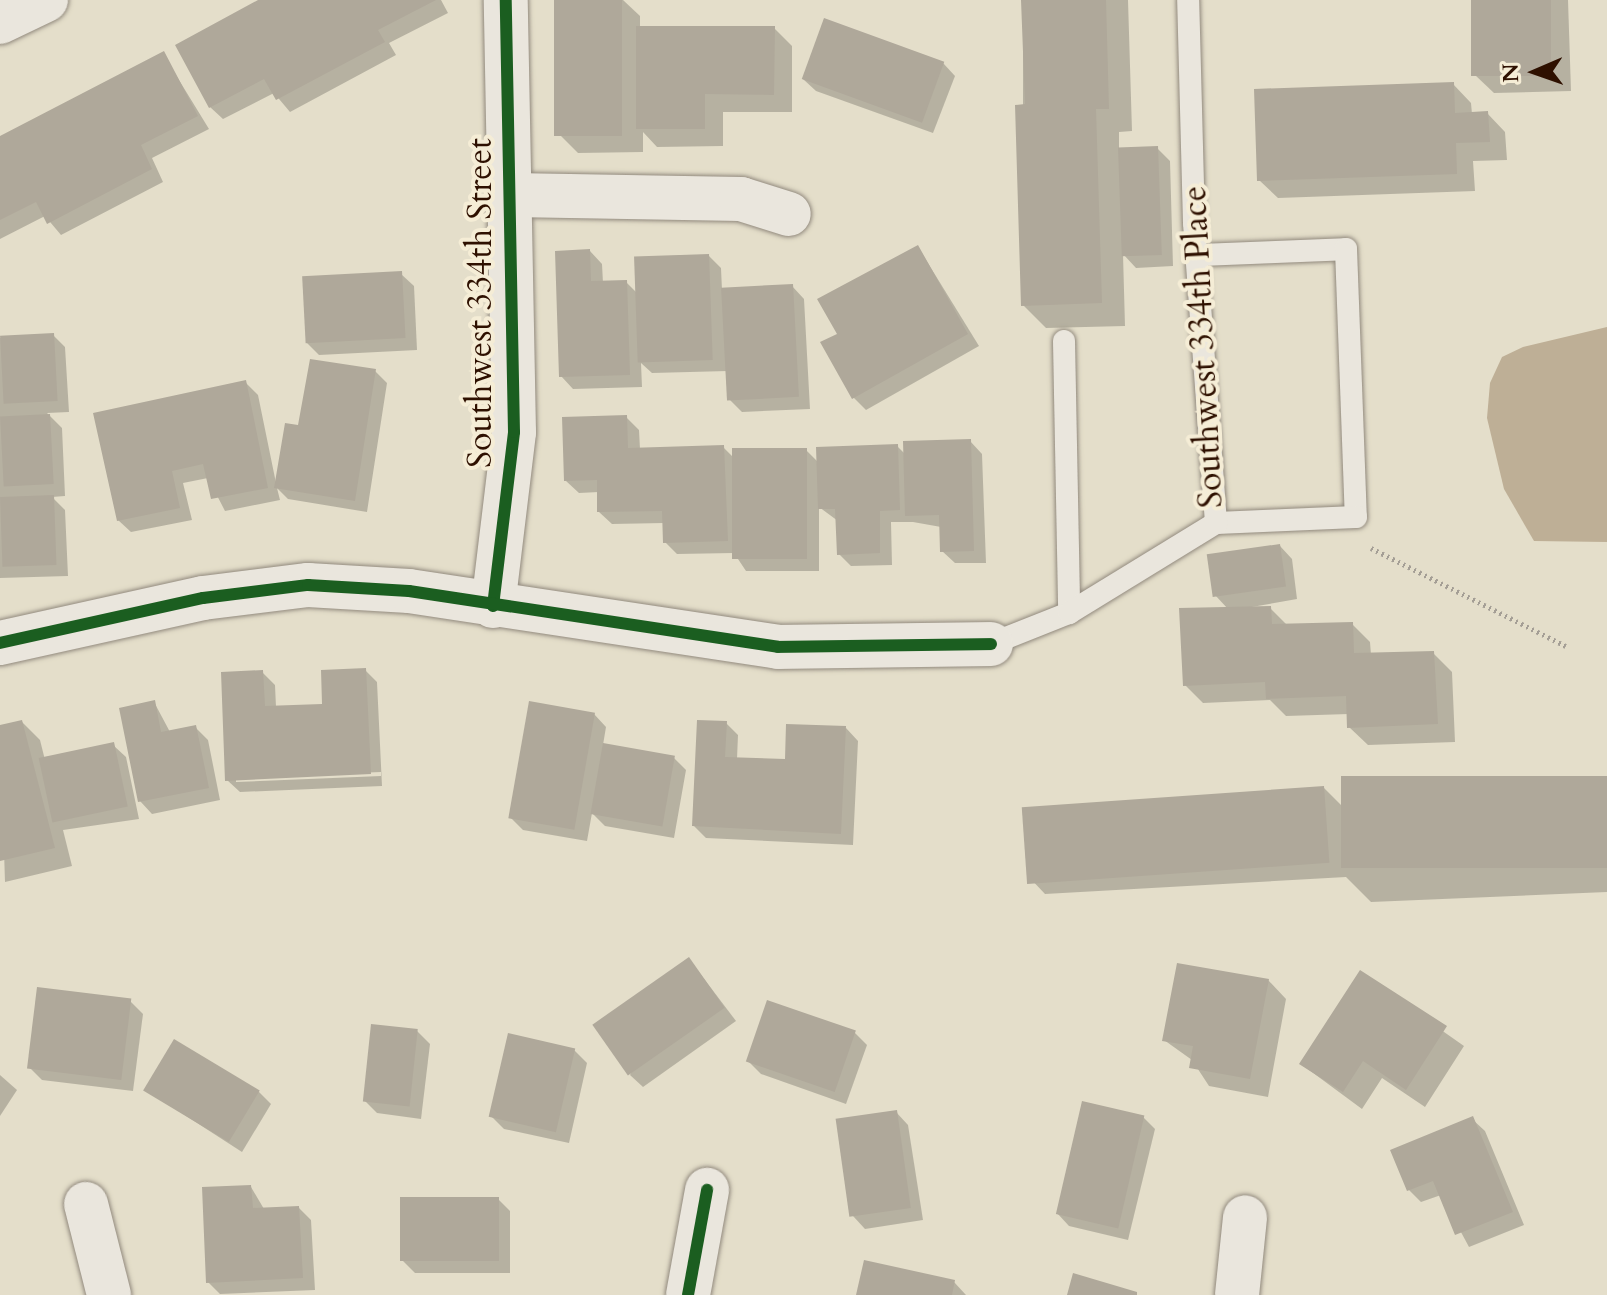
<!DOCTYPE html>
<style>
body{margin:0}
#map{position:relative;width:1607px;height:1295px;overflow:hidden;background:#e4deca;font-family:Cardo,serif}
div>[style]{position:absolute}
[style*='--x']{left:calc(var(--x)*1px);top:calc(var(--y)*1px);width:calc(var(--w)*1px);rotate:calc(var(--a)*1deg)}
.water>*{inset:0;background:#beaf96}
.shadow>*{inset:0;background:#0003}
.building>*{inset:0;background:#afa89a;transform-origin:0 0}
.path>*{height:5px;margin-top:-2.5px;transform-origin:0;background:repeating-linear-gradient(90deg,#a49e95 0 2px,transparent 0 6px)}
.roads{filter:drop-shadow(0 0 2px #928a7e) drop-shadow(0 0 2px #928a7e)}
.service>*{height:22px;margin:-11px;padding:0 11px;transform-origin:11px;border-radius:11px;background:#eae6dd}
.minor>*{height:44px;margin:-22px;padding:0 22px;transform-origin:22px;border-radius:22px;background:#eae6dd}
.cycleway>*{height:12px;margin:-6px;padding:0 6px;transform-origin:6px;border-radius:6px;background:#1b5e20}
span{translate:-50% -50%;white-space:nowrap;text-align:center;line-height:1.15;-webkit-text-stroke:8px #f5edd6;paint-order:stroke}
.street-label{font-size:34px;color:#2e1000}
.north{position:absolute;left:1495px;top:32px;width:80px;height:80px;-webkit-text-stroke:6px #f5edd6;paint-order:stroke;rotate:268deg;font-size:22px;font-weight:700;line-height:32px;text-align:center;color:#2e1000}
.north::after{content:'';display:block;margin:auto;width:28px;height:36px;background:#2e1000;clip-path:polygon(50% 0,100% 100%,50% 72%,0 100%)}
</style>
<div id="map">
<div class="water">
<div style="clip-path:polygon(1607px 327px,1607px 542px,1534px 541px,1504px 489px,1487px 418px,1490px 383px,1502px 357px,1523px 347px)"></div>
</div>
<div class="shadow">
<div style="clip-path:polygon(262px 0,441px 0,448px 13px,389px 43px,396px 55px,290px 112px,274px 93px,223px 119px,210px 107px)"></div>
<div style="clip-path:polygon(556px 0,623px 0,640px 16px,640px 28px,774px 28px,792px 46px,792px 112px,723px 112px,723px 146px,657px 147px,643px 132px,643px 152px,578px 153px,560px 135px)"></div>
<div style="clip-path:polygon(1023px 0,1128px 0,1132px 131px,1119px 132px,1119px 149px,1157px 148px,1170px 161px,1173px 266px,1136px 268px,1123px 254px,1125px 326px,1046px 328px,1023px 305px)"></div>
<div style="clip-path:polygon(1473px 0,1568px 0,1571px 91px,1494px 93px,1475px 75px)"></div>
<div style="clip-path:polygon(163px 54px,209px 129px,152px 158px,163px 182px,61px 235px,45px 216px,0 239px,0 138px)"></div>
<div style="clip-path:polygon(943px 63px,955px 76px,933px 133px,816px 91px,803px 79px)"></div>
<div style="clip-path:polygon(1453px 84px,1471px 103px,1472px 114px,1487px 113px,1505px 132px,1507px 160px,1473px 161px,1475px 191px,1278px 198px,1259px 180px)"></div>
<div style="clip-path:polygon(918px 247px,979px 346px,866px 410px,854px 398px,840px 334px)"></div>
<div style="clip-path:polygon(590px 251px,602px 264px,603px 283px,626px 282px,637px 293px,709px 256px,721px 268px,722px 290px,792px 286px,804px 299px,810px 409px,742px 412px,730px 400px,728px 371px,652px 373px,641px 363px,642px 387px,573px 389px,561px 376px)"></div>
<div style="clip-path:polygon(401px 274px,414px 286px,417px 350px,319px 355px,307px 343px)"></div>
<div style="clip-path:polygon(53px 335px,65px 347px,69px 412px,47px 413px,62px 428px,65px 496px,52px 497px,65px 510px,68px 576px,0 578px,0 338px)"></div>
<div style="clip-path:polygon(375px 371px,387px 383px,367px 512px,288px 499px,277px 488px,280px 500px,225px 511px,208px 478px,183px 483px,192px 520px,131px 532px,118px 520px,245px 382px,258px 395px,276px 483px,300px 427px)"></div>
<div style="clip-path:polygon(626px 417px,639px 430px,640px 449px,723px 447px,734px 458px,806px 450px,818px 462px,897px 446px,905px 454px,970px 441px,982px 454px,986px 563px,955px 563px,942px 551px,941px 527px,913px 522px,891px 522px,892px 565px,851px 566px,839px 554px,838px 521px,819px 507px,819px 571px,746px 571px,734px 553px,677px 554px,665px 542px,664px 523px,612px 524px,599px 512px,599px 492px,579px 493px,566px 481px)"></div>
<div style="clip-path:polygon(1280px 546px,1292px 559px,1297px 599px,1246px 608px,1270px 608px,1288px 626px,1352px 624px,1370px 642px,1371px 655px,1433px 653px,1452px 672px,1455px 742px,1368px 745px,1349px 727px,1349px 714px,1286px 716px,1270px 700px,1203px 703px,1185px 685px,1228px 609px,1215px 595px)"></div>
<div style="clip-path:polygon(evenodd,365px 670px,377px 682px,382px 786px,240px 792px,227px 780px,262px 672px,275px 685px,276px 707px,325px 705px,365px 670px,381px 772px,381px 776px,236px 782px,236px 778px,381px 772px)"></div>
<div style="clip-path:polygon(154px 702px,170px 732px,195px 727px,208px 740px,220px 800px,152px 814px,140px 801px)"></div>
<div style="clip-path:polygon(594px 714px,606px 727px,603px 745px,674px 758px,686px 770px,674px 838px,605px 826px,592px 813px,587px 841px,523px 830px,510px 817px)"></div>
<div style="clip-path:polygon(22px 722px,40px 740px,45px 760px,113px 745px,126px 757px,139px 819px,63px 830px,72px 866px,5px 882px,0 727px)"></div>
<div style="clip-path:polygon(726px 723px,738px 735px,737px 759px,787px 761px,846px 728px,858px 741px,853px 845px,706px 838px,694px 826px)"></div>
<div style="clip-path:polygon(1607px 778px,1607px 892px,1371px 902px,1346px 877px,1045px 894px,1027px 875px,1324px 788px,1344px 808px)"></div>
<div style="clip-path:polygon(689px 959px,736px 1021px,643px 1087px,630px 1075px)"></div>
<div style="clip-path:polygon(1360px 973px,1464px 1046px,1425px 1107px,1382px 1078px,1362px 1109px,1301px 1064px)"></div>
<div style="clip-path:polygon(1268px 980px,1286px 999px,1268px 1097px,1209px 1086px,1192px 1060px,1164px 1040px)"></div>
<div style="clip-path:polygon(130px 1001px,143px 1014px,133px 1091px,42px 1080px,29px 1067px)"></div>
<div style="clip-path:polygon(417px 1031px,430px 1044px,421px 1119px,377px 1113px,364px 1100px)"></div>
<div style="clip-path:polygon(854px 1032px,867px 1045px,846px 1104px,761px 1074px,748px 1061px)"></div>
<div style="clip-path:polygon(574px 1050px,587px 1063px,569px 1143px,504px 1129px,491px 1116px)"></div>
<div style="clip-path:polygon(0 1075px,17px 1090px,0 1116px)"></div>
<div style="clip-path:polygon(146px 1090px,259px 1092px,271px 1104px,242px 1152px)"></div>
<div style="clip-path:polygon(896px 1112px,908px 1125px,923px 1220px,865px 1229px,853px 1216px)"></div>
<div style="clip-path:polygon(1143px 1117px,1155px 1129px,1128px 1240px,1069px 1226px,1057px 1213px)"></div>
<div style="clip-path:polygon(1472px 1119px,1485px 1131px,1524px 1225px,1469px 1247px,1441px 1195px,1421px 1202px,1409px 1190px)"></div>
<div style="clip-path:polygon(251px 1187px,264px 1209px,299px 1208px,311px 1220px,315px 1290px,220px 1294px,208px 1282px)"></div>
<div style="clip-path:polygon(498px 1199px,510px 1211px,510px 1273px,415px 1273px,402px 1260px)"></div>
<div style="clip-path:polygon(954px 1282px,966px 1295px,858px 1295px)"></div>
</div>
<div class="building">
<div style="clip-path:polygon(258px 0,436px 0,378px 30px,385px 42px,276px 100px,264px 79px,209px 108px,175px 45px)"></div>
<div style="left:554px;top:0;width:68px;height:136px"></div>
<div style="clip-path:polygon(1021px 0,1106px 0,1109px 109px,1096px 109px,1102px 303px,1021px 306px,1015px 105px,1025px 104px)"></div>
<div style="left:1471px;top:0;width:80px;height:76px"></div>
<div style="left:824px;top:18px;width:128px;height:65px;rotate:20deg"></div>
<div style="clip-path:polygon(636px 26px,775px 26px,774px 95px,705px 94px,705px 129px,636px 129px)"></div>
<div style="clip-path:polygon(164px 51px,198px 116px,141px 145px,152px 169px,47px 224px,36px 202px,0 220px,0 136px)"></div>
<div style="clip-path:polygon(1454px 82px,1455px 113px,1488px 111px,1490px 142px,1456px 143px,1457px 174px,1257px 181px,1254px 89px)"></div>
<div style="left:1158px;top:146px;width:109px;height:40px;rotate:88deg"></div>
<div style="clip-path:polygon(918px 245px,968px 334px,852px 399px,820px 342px,837px 334px,817px 299px)"></div>
<div style="clip-path:polygon(590px 249px,591px 281px,627px 280px,630px 375px,559px 377px,555px 251px)"></div>
<div style="left:709px;top:254px;width:106px;height:75px;rotate:88deg"></div>
<div style="left:402px;top:271px;width:67px;height:100px;rotate:87deg"></div>
<div style="left:793px;top:284px;width:113px;height:72px;rotate:87deg"></div>
<div style="left:54px;top:333px;width:68px;height:54px;rotate:87deg"></div>
<div style="clip-path:polygon(310px 359px,376px 369px,355px 501px,274px 488px,285px 423px,298px 425px)"></div>
<div style="clip-path:polygon(246px 380px,268px 488px,211px 499px,203px 464px,172px 471px,180px 508px,117px 521px,93px 413px)"></div>
<div style="left:50px;top:414px;width:70px;height:50px;rotate:87deg"></div>
<div style="clip-path:polygon(627px 415px,628px 448px,724px 445px,728px 541px,663px 543px,662px 511px,597px 512px,597px 480px,564px 481px,562px 417px)"></div>
<div style="clip-path:polygon(971px 439px,974px 551px,940px 552px,939px 515px,905px 516px,903px 441px)"></div>
<div style="clip-path:polygon(898px 444px,900px 510px,880px 511px,880px 553px,837px 555px,835px 509px,818px 509px,816px 447px)"></div>
<div style="left:732px;top:448px;width:75px;height:111px"></div>
<div style="left:54px;top:495px;width:70px;height:54px;rotate:88deg"></div>
<div style="left:1280px;top:544px;width:43px;height:74px;rotate:82deg"></div>
<div style="clip-path:polygon(1271px 606px,1272px 624px,1353px 622px,1354px 653px,1434px 651px,1438px 724px,1347px 728px,1346px 696px,1266px 699px,1265px 682px,1183px 686px,1179px 608px)"></div>
<div style="clip-path:polygon(366px 668px,371px 774px,225px 781px,221px 672px,263px 670px,265px 706px,322px 704px,321px 670px)"></div>
<div style="clip-path:polygon(155px 700px,161px 732px,196px 725px,209px 788px,138px 802px,119px 708px)"></div>
<div style="left:529px;top:701px;width:67px;height:119px;rotate:10deg"></div>
<div style="clip-path:polygon(22px 720px,55px 848px,0 861px,0 725px)"></div>
<div style="clip-path:polygon(697px 720px,727px 721px,725px 757px,785px 759px,786px 724px,846px 726px,841px 834px,692px 826px)"></div>
<div style="left:114px;top:742px;width:66px;height:77px;rotate:78deg"></div>
<div style="left:603px;top:743px;width:73px;height:72px;rotate:10deg"></div>
<div style="left:1607px;top:776px;width:92px;height:266px;rotate:90deg"></div>
<div style="left:1324px;top:786px;width:77px;height:303px;rotate:86deg"></div>
<div style="left:689px;top:957px;width:62px;height:118px;rotate:55deg"></div>
<div style="clip-path:polygon(1177px 963px,1269px 979px,1250px 1079px,1189px 1068px,1193px 1046px,1162px 1041px)"></div>
<div style="clip-path:polygon(1360px 970px,1447px 1026px,1406px 1090px,1363px 1061px,1343px 1092px,1299px 1064px)"></div>
<div style="left:37px;top:987px;width:95px;height:82px;rotate:7deg"></div>
<div style="left:767px;top:1000px;width:94px;height:65px;rotate:19deg"></div>
<div style="left:371px;top:1024px;width:47px;height:78px;rotate:6deg"></div>
<div style="left:508px;top:1033px;width:69px;height:86px;rotate:13deg"></div>
<div style="left:174px;top:1039px;width:100px;height:60px;rotate:31deg"></div>
<div style="left:1082px;top:1101px;width:64px;height:116px;rotate:13deg"></div>
<div style="left:897px;top:1110px;width:99px;height:62px;rotate:82deg"></div>
<div style="clip-path:polygon(1473px 1116px,1513px 1212px,1455px 1235px,1433px 1181px,1407px 1191px,1390px 1150px)"></div>
<div style="clip-path:polygon(251px 1185px,253px 1208px,299px 1206px,303px 1278px,206px 1283px,202px 1187px)"></div>
<div style="left:400px;top:1197px;width:99px;height:64px"></div>
<div style="clip-path:polygon(864px 1260px,955px 1280px,952px 1295px,856px 1295px)"></div>
<div style="clip-path:polygon(1073px 1273px,1137px 1292px,1137px 1295px,1067px 1295px)"></div>
</div>
<div class="path">
<div style="--x:1371;--y:548;--w:218;--a:26.7"></div>
</div>
<div class="roads">
<div class="service">
<div style="--x:1199;--y:255;--w:147;--a:-2.3"></div>
<div style="--x:1346;--y:249;--w:268;--a:87.9"></div>
<div style="--x:1356;--y:517;--w:140;--a:177.5"></div>
<div style="--x:1064;--y:341;--w:272;--a:88.9"></div>
<div style="--x:991;--y:644;--w:84;--a:-21.7"></div>
<div style="--x:1069;--y:613;--w:172;--a:-31.5"></div>
<div style="--x:1216;--y:523;--w:301;--a:-94.2"></div>
<div style="--x:1194;--y:223;--w:223;--a:-91.5"></div>
</div>
<div class="minor">
<div style="--x:0;--y:22;--w:51;--a:-25.6"></div>
<div style="--x:512;--y:195;--w:229;--a:1"></div>
<div style="--x:741;--y:199;--w:50;--a:17.4"></div>
<div style="--x:493;--y:606;--w:175;--a:-83.1"></div>
<div style="--x:514;--y:432;--w:432;--a:-91.1"></div>
<div style="--x:0;--y:643;--w:208;--a:-12.5"></div>
<div style="--x:203;--y:598;--w:106;--a:-7.1"></div>
<div style="--x:308;--y:585;--w:101;--a:3.4"></div>
<div style="--x:409;--y:591;--w:373;--a:8.6"></div>
<div style="--x:778;--y:647;--w:213;--a:-0.8"></div>
<div style="--x:86;--y:1204;--w:94;--a:75.8"></div>
<div style="--x:688;--y:1295;--w:107;--a:-79.7"></div>
<div style="--x:1237;--y:1295;--w:78;--a:-84.1"></div>
</div>
</div>
<div class="cycleway">
<div style="--x:493;--y:606;--w:175;--a:-83.1"></div>
<div style="--x:514;--y:432;--w:432;--a:-91.1"></div>
<div style="--x:0;--y:643;--w:208;--a:-12.5"></div>
<div style="--x:203;--y:598;--w:106;--a:-7.1"></div>
<div style="--x:308;--y:585;--w:101;--a:3.4"></div>
<div style="--x:409;--y:591;--w:373;--a:8.6"></div>
<div style="--x:778;--y:647;--w:213;--a:-0.8"></div>
<div style="--x:688;--y:1295;--w:107;--a:-79.7"></div>
</div>
<div class="street-label">
<span style="left:481px;top:303px;rotate:-90deg">Southwest 334th Street</span>
<span style="left:1203px;top:347px;rotate:-93deg">Southwest 334th Place</span>
</div>
<div class="north">N</div>
</div>
